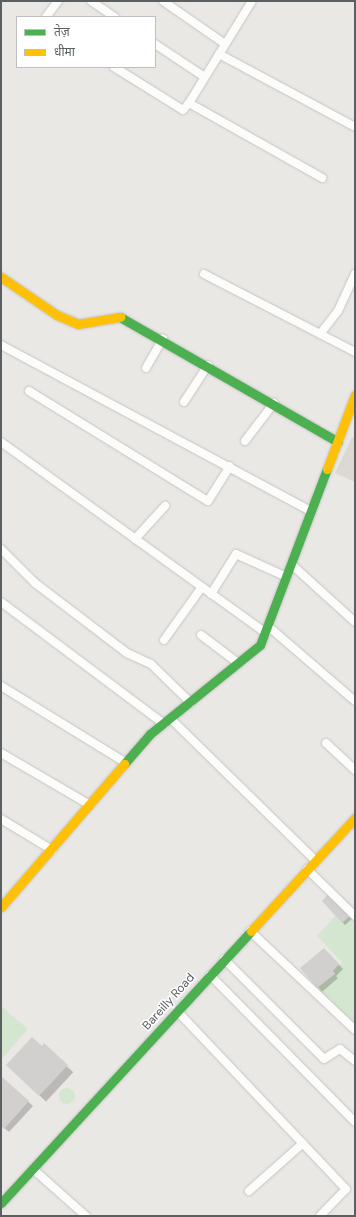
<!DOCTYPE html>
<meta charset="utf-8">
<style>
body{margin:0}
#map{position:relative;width:356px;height:1217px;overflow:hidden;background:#eae8e5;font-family:"DM Sans","Noto Sans Devanagari",sans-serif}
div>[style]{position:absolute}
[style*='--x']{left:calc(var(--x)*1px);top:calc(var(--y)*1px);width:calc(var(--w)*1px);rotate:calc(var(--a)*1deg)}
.education>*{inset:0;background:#dcd8d4}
.green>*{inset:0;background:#d5e6d0}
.round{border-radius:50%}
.shadow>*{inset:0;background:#0003;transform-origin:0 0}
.building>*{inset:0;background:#d2d0ce}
.roads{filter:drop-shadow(0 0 1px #c5c5c4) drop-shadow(0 0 1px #c5c5c4)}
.street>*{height:8px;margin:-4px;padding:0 4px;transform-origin:4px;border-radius:4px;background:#fcfcfb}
.fast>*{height:9px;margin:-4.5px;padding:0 4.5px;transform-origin:4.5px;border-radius:4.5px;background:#4caf50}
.slow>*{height:9px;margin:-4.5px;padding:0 4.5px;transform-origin:4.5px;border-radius:4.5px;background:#ffc107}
span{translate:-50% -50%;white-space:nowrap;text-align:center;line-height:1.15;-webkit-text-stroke:3px #fff;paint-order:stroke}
.street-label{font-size:12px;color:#5a5f62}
.frame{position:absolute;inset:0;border:2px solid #5a5f62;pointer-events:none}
.legend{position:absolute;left:16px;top:16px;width:140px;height:52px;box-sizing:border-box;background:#fff;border:1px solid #bdbfc0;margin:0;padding:5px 7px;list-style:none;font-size:12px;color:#5a5f62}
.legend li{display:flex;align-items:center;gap:8px;height:20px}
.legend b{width:20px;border:1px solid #bdbfc0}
</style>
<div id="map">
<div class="education">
<div style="clip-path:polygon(352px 437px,355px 439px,355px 482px,335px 473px)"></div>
</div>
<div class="green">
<div style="clip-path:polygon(335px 916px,342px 923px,349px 916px,355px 922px,355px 1024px,317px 988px,334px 974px,333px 971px,342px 962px,317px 936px)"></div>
<div style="clip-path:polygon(1px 1006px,28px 1029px,1px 1060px)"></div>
<div class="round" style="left:59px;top:1088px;width:16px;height:16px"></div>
</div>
<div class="shadow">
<div style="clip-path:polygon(329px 894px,353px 918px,345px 925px,323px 901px)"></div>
<div style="clip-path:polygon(328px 953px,343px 969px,336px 976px,338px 978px,322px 992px,318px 987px)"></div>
<div style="left:44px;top:1045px;width:40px;height:40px;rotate:43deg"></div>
<div style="clip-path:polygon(1px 1078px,33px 1106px,9px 1132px,1px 1125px)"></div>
</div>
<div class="building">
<div style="clip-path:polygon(329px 893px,351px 915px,342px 923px,322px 901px)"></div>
<div style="clip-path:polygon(324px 948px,339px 964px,333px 971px,335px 974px,317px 988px,300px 968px)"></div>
<div style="clip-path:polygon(32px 1037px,42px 1046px,44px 1043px,68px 1065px,39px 1096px,6px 1065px)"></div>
<div style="clip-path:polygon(1px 1076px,29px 1101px,4px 1129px,1px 1126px)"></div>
</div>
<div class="roads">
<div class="street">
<div style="--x:91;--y:1;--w:29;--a:34"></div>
<div style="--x:163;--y:1;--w:75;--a:34.7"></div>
<div style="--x:252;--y:1;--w:120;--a:121.7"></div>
<div style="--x:189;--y:103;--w:153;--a:29.4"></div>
<div style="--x:46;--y:17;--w:20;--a:-53"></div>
<div style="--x:155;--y:44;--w:58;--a:33.7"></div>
<div style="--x:219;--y:54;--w:154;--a:28.2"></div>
<div style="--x:114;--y:67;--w:81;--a:31.9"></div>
<div style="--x:183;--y:110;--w:9;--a:-49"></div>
<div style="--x:204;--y:274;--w:170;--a:27.3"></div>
<div style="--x:320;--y:334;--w:29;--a:-52"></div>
<div style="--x:338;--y:311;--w:41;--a:-65.3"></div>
<div style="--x:1;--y:345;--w:351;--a:28.2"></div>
<div style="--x:146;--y:368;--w:34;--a:-60"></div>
<div style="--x:29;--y:391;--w:210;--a:31.6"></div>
<div style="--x:208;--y:501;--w:41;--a:-57.8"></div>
<div style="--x:184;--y:402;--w:44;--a:-57"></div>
<div style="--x:245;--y:441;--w:48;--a:-52.7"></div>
<div style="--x:1;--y:442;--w:327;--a:35.8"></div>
<div style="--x:135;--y:539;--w:45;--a:-47.7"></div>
<div style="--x:1;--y:549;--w:48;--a:45"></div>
<div style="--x:35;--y:583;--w:116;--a:37.3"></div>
<div style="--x:127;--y:653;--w:26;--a:25"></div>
<div style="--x:151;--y:664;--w:56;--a:44.3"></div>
<div style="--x:291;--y:564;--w:86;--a:42.2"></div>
<div style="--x:211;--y:594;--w:47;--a:-58"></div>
<div style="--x:236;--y:554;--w:56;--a:24.3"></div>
<div style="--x:1;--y:602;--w:204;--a:36.8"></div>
<div style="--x:269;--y:627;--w:113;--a:40.7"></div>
<div style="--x:201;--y:635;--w:46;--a:37.1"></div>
<div style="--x:164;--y:640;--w:65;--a:-54.4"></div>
<div style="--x:1;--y:686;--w:147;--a:31.6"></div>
<div style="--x:171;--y:719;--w:202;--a:44.4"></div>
<div style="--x:326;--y:743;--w:40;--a:43"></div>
<div style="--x:1;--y:753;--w:103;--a:30.3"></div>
<div style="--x:1;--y:819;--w:60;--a:31.3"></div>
<div style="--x:307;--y:869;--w:67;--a:44.4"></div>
<div style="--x:250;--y:931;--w:144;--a:43.3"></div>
<div style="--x:224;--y:959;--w:141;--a:45"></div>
<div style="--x:324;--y:1059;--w:19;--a:-32"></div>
<div style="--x:340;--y:1049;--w:19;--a:39"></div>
<div style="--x:210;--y:975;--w:206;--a:45.4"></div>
<div style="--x:178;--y:1012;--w:244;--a:46.5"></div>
<div style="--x:346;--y:1189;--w:37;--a:134"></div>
<div style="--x:33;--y:1169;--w:71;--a:41.6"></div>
<div style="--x:249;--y:1191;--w:72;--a:-41.6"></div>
</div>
<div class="fast">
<div style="--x:120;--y:317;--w:251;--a:29.8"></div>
<div style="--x:124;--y:764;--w:40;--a:-49"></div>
<div style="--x:150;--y:734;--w:141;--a:-39"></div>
<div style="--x:260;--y:645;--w:188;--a:-69.2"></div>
<div style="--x:1;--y:1203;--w:369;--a:-47.4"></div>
</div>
<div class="slow">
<div style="--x:1;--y:277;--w:68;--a:34.2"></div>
<div style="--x:57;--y:315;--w:23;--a:23"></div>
<div style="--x:78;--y:324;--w:43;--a:-9.5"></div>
<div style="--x:327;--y:469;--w:79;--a:-69.3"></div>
<div style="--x:1;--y:907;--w:189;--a:-49.3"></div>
<div style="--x:251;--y:931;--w:154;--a:-47.4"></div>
</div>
</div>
<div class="street-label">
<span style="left:169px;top:1002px;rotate:-48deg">Bareilly Road</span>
</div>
<div class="frame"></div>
<ul class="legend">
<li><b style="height:5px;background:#4caf50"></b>तेज़</li>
<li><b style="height:5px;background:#ffc107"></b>धीमा</li>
</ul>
</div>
